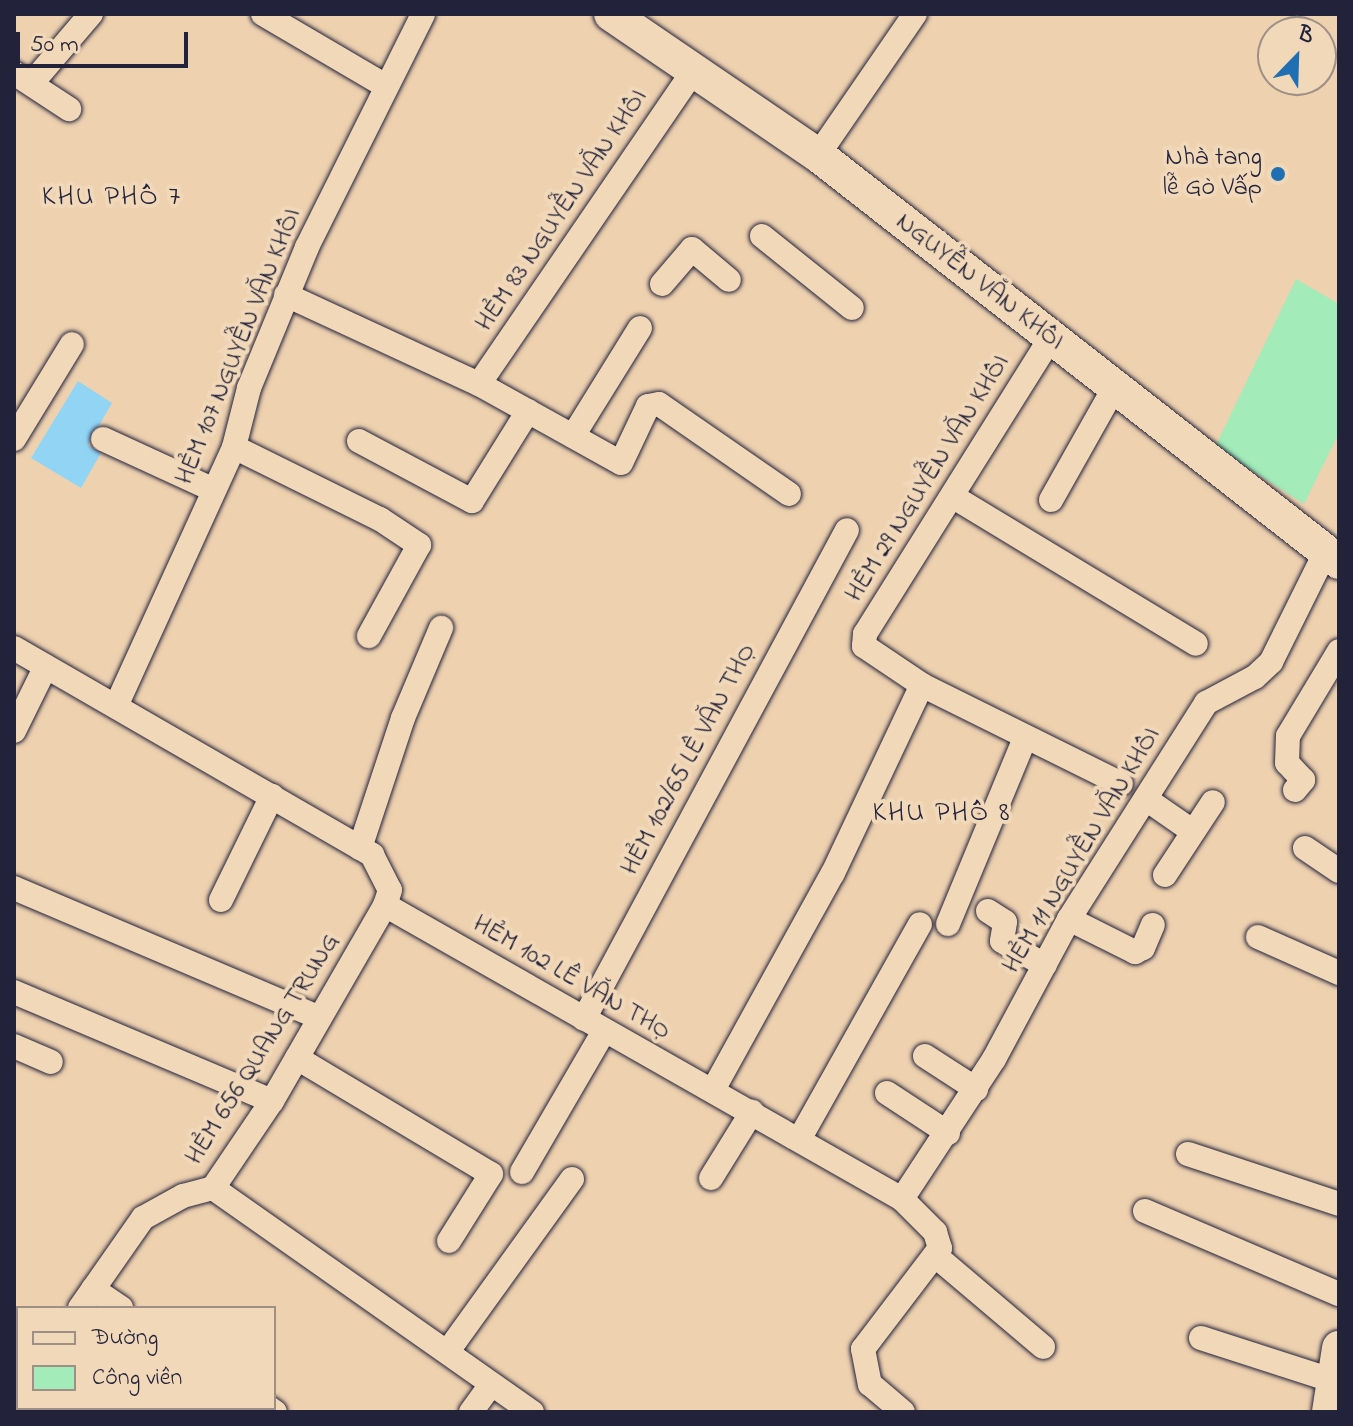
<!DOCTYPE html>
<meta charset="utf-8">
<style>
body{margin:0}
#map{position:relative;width:1353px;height:1426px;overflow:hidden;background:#eed1af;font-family:"Indie Flower",sans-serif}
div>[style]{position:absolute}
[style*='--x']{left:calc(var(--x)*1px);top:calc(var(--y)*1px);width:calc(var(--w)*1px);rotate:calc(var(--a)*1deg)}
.green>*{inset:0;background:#a3ebb9}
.water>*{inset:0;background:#92d4f4}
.roads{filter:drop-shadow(0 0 2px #22223b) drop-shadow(0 0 2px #22223b)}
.street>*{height:24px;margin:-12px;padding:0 12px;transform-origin:12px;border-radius:12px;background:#f1d8b9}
.secondary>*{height:34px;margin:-17px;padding:0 17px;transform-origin:17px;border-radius:17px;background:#f1d8b9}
.dots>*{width:22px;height:22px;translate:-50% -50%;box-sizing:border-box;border:4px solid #f1d8b9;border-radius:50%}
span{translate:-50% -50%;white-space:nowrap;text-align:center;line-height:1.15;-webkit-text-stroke:8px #f1d8b9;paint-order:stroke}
.poi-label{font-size:26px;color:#22223b}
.right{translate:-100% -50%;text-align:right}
.street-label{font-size:26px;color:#22223b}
.neighbourhood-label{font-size:28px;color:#22223b;letter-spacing:2px}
.frame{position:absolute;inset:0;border:16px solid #22223b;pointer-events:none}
.legend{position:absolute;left:16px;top:1306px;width:260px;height:104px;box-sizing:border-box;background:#f1d8b9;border:2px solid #9e8f87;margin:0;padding:10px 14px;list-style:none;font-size:24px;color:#22223b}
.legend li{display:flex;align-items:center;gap:16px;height:40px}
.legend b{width:40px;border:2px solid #9e8f87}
.north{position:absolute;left:1257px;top:16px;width:80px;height:80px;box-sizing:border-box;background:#f1d8b9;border:2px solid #9e8f87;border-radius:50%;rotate:23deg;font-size:22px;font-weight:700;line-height:32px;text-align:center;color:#22223b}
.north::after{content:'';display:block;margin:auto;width:28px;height:36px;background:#1f6fb2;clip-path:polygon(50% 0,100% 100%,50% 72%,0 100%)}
.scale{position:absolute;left:16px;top:32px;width:172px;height:36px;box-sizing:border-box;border:4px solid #22223b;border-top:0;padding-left:10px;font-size:24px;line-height:28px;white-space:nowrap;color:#22223b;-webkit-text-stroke:6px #f1d8b9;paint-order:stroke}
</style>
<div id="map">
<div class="green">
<div style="clip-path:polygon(1296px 279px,1339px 304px,1339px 433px,1304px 504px,1215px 447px)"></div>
</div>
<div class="water">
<div style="clip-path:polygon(78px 381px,112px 403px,88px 445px,101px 453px,81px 488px,31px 458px)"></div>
</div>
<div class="roads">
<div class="street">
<div style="--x:263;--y:14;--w:140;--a:30.4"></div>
<div style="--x:14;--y:73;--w:66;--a:33.2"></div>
<div style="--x:32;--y:83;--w:91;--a:-49.5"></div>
<div style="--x:818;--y:155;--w:171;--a:-55.5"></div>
<div style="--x:762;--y:236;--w:115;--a:38.7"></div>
<div style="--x:662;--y:284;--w:46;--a:-49.4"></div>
<div style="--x:692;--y:249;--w:48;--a:40"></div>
<div style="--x:286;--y:295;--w:213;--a:24.8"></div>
<div style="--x:479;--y:384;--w:162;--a:29.1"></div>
<div style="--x:621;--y:463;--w:63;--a:-64.7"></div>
<div style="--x:648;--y:406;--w:11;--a:-10"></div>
<div style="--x:659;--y:404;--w:158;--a:34.7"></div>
<div style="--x:1050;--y:339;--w:348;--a:122.1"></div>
<div style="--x:865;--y:634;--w:12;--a:95"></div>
<div style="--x:864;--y:646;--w:70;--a:33.9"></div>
<div style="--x:922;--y:685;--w:222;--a:26.4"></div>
<div style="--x:479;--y:384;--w:381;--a:-55.6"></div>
<div style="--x:573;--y:436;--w:127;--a:-58.2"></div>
<div style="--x:14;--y:439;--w:111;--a:-58.6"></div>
<div style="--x:103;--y:439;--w:122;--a:24.7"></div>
<div style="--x:359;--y:441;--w:128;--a:28"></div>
<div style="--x:472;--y:501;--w:106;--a:-58.1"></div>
<div style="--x:234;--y:447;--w:163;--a:26.3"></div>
<div style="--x:380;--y:519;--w:47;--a:33.7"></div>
<div style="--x:419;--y:545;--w:104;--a:118.8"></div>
<div style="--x:952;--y:496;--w:285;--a:31.2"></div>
<div style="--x:1051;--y:500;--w:129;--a:-60.6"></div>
<div style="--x:14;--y:648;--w:414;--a:30"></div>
<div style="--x:372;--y:855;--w:39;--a:63"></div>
<div style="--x:390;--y:890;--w:16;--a:108"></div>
<div style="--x:385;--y:905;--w:595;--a:29.63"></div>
<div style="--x:902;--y:1199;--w:47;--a:45"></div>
<div style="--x:935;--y:1232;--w:17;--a:73"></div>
<div style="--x:940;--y:1248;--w:127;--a:127.3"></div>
<div style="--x:863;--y:1349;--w:36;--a:79"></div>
<div style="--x:870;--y:1384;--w:43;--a:40.3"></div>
<div style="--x:117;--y:704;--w:282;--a:-65.5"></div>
<div style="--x:234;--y:447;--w:61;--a:-75.7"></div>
<div style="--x:249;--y:388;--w:152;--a:-67.6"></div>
<div style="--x:307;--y:247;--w:260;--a:-63.5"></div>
<div style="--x:14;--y:731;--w:72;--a:-63.8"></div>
<div style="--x:1295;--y:790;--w:13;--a:-51"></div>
<div style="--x:1303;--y:780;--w:23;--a:-133"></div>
<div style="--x:1287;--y:763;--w:27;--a:-88"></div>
<div style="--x:1288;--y:736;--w:99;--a:-59"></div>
<div style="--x:1146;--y:799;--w:56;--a:34.8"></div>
<div style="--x:360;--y:848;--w:137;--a:-71.7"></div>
<div style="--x:403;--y:718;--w:98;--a:-67.1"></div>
<div style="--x:1305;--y:848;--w:41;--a:34.1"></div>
<div style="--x:1165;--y:875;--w:87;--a:-56.7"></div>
<div style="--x:14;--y:888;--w:332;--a:23"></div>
<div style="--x:221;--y:900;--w:116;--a:-63.9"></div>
<div style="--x:988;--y:911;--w:20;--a:33"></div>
<div style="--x:1005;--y:922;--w:19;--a:99"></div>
<div style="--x:1002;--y:941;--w:49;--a:29.2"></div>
<div style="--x:1069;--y:919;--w:74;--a:26.6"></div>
<div style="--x:1135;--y:952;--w:9;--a:-27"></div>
<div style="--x:1143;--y:948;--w:25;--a:-67"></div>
<div style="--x:948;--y:924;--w:201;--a:-67.5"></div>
<div style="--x:1258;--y:937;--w:89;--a:24"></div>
<div style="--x:14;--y:992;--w:280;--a:22.9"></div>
<div style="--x:584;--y:1019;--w:555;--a:-61.73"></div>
<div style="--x:14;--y:1046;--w:40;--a:23.4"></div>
<div style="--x:925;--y:1056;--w:61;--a:32.9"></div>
<div style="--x:297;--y:1058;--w:226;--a:30.9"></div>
<div style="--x:491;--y:1174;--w:79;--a:122.1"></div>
<div style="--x:713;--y:1090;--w:248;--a:-61.1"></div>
<div style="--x:833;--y:873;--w:208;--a:-64.7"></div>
<div style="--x:887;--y:1093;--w:73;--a:33.3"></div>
<div style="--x:800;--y:1138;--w:245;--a:-60.7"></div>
<div style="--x:1188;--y:1154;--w:159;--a:18.3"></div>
<div style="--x:522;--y:1172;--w:163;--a:-59.8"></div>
<div style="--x:711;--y:1178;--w:78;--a:-58.2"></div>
<div style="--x:213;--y:1188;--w:390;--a:35.1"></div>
<div style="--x:902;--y:1199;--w:168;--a:-56.7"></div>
<div style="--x:994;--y:1059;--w:159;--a:-61.8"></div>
<div style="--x:1069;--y:919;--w:256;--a:-57.6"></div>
<div style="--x:1206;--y:703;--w:55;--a:-28"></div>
<div style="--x:1255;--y:677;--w:22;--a:-43"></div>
<div style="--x:1271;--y:662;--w:124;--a:-63.6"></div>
<div style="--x:1145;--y:1211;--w:211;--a:23.2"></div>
<div style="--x:937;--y:1257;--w:139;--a:40.3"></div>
<div style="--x:93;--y:1289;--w:34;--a:34"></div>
<div style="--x:80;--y:1308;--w:110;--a:-55"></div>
<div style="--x:143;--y:1218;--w:46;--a:-28.8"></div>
<div style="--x:183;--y:1196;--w:31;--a:-15"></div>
<div style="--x:213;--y:1188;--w:105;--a:-55.9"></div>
<div style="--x:272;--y:1101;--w:226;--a:-60"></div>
<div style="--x:1201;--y:1338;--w:140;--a:17.9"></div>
<div style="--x:448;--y:1351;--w:212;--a:-54.2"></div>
<div style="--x:14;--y:1404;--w:7;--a:-56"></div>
<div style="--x:269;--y:1408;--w:7;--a:34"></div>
<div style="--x:471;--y:1412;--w:34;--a:-54"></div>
</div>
<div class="secondary">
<div style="--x:611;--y:14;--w:250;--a:34.3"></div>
<div style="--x:818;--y:155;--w:661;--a:38"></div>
<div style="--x:1329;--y:1412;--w:65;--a:-81.1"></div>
</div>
</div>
<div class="dots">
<div style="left:1278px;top:174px;background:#1f6fb2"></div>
</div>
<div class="poi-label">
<span class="right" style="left:1262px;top:174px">Nhà tang<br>lễ Gò Vấp</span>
</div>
<div class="street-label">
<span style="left:563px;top:211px;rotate:-56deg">HẺM 83 NGUYỄN VĂN KHỐI</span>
<span style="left:979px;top:283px;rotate:38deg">NGUYỄN VĂN KHỐI</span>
<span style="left:240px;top:347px;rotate:-68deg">HẺM 107 NGUYỄN VĂN KHỐI</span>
<span style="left:929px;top:479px;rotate:-58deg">HẺM 29 NGUYỄN VĂN KHỐI</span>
<span style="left:690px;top:760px;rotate:-62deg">HẺM 102/65 LÊ VĂN THỌ</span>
<span style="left:1083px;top:851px;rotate:-59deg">HẺM 11 NGUYỄN VĂN KHỐI</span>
<span style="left:571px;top:979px;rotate:30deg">HẺM 102 LÊ VĂN THỌ</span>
<span style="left:264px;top:1050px;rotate:-58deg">HẺM 656 QUANG TRUNG</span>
</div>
<div class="neighbourhood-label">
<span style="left:112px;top:198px">KHU PHỐ 7</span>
<span style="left:942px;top:814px">KHU PHỐ 8</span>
</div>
<div class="frame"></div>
<ul class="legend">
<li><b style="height:10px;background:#f1d8b9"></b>Đường</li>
<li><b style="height:22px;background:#a3ebb9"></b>Công viên</li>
</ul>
<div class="north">B</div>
<div class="scale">50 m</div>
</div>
